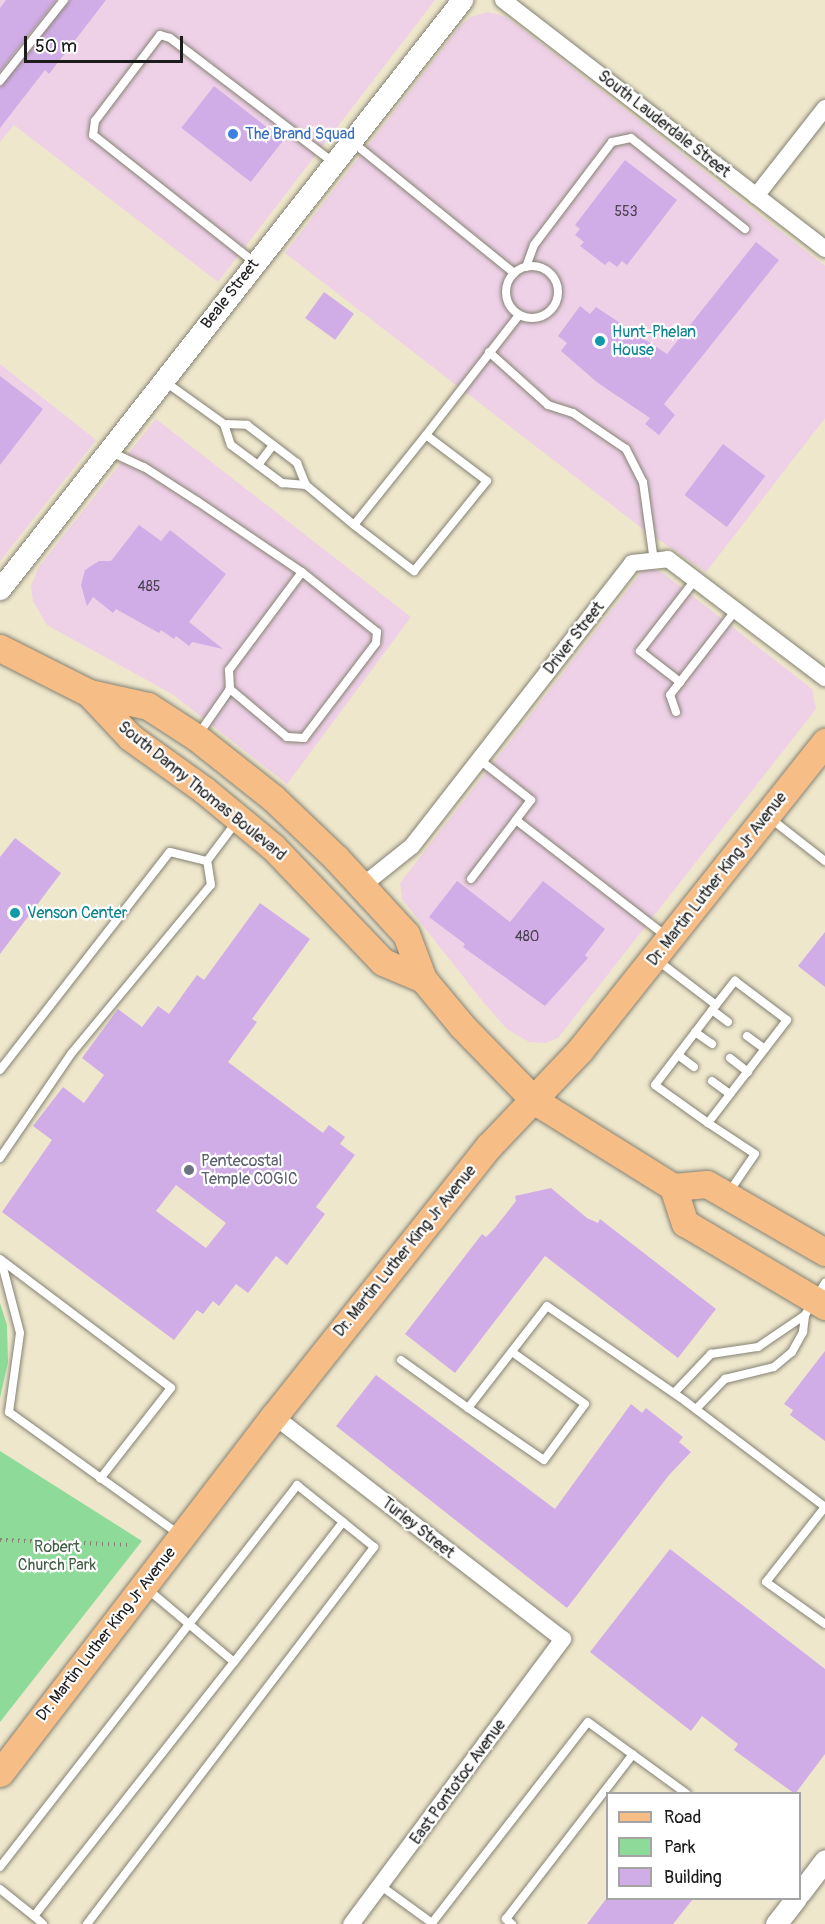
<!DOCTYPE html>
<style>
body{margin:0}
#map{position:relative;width:825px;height:1924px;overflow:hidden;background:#eee7cc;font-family:Pangolin,sans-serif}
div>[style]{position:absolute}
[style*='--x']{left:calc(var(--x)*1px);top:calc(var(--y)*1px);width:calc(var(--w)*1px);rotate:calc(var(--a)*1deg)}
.built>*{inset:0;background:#eed0e7}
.green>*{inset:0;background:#8edb99}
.building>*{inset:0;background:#d1ade7;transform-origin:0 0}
.path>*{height:4px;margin-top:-2px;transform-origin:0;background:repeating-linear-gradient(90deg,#858274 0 1.5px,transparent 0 6px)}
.roads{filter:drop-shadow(0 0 2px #858274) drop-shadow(0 0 2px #858274)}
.service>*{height:8px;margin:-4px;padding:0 4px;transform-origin:4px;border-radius:4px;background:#fff}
.service>.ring{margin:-4px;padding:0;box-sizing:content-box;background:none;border:8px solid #fff;border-radius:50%}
.minor>*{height:16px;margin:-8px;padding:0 8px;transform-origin:8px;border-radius:8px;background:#fff}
.tertiary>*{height:21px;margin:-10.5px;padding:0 10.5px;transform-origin:10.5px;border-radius:10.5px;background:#fff}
.primary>*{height:27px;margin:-13.5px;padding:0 13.5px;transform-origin:13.5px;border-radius:13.5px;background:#f6be86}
.dots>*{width:16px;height:16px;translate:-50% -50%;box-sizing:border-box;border:3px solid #fff;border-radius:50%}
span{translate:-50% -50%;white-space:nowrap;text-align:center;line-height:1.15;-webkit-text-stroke:4.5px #fff;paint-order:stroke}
.number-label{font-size:14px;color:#49404f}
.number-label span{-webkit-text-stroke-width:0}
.street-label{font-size:16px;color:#1c1c1c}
.shop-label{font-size:16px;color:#366cbe}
.left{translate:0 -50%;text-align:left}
.culture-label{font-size:16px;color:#0d838f}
.worship-label{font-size:16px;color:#5b616d}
.park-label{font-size:16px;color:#445f48}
.legend{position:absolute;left:606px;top:1792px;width:195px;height:108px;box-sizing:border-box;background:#fff;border:2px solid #a4a4a4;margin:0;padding:8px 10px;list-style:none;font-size:18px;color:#1c1c1c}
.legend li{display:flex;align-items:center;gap:12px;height:30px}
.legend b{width:30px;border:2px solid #a4a4a4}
.scale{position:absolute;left:24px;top:36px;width:159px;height:27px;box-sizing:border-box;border:3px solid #1c1c1c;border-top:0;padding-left:8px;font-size:18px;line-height:21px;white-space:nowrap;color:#1c1c1c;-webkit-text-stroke:4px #fff;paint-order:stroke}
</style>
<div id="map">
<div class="built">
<div style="clip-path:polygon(0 0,435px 0,218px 282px,14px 125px,0 142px)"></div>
<div style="clip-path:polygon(488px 12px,504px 16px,520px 27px,825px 266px,825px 418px,706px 572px,643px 529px,285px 253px,460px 26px,471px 17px)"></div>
<div style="clip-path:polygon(0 364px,96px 440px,0 561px)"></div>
<div style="clip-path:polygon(156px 419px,411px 617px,287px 784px,172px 694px,47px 625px,33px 601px,31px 586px,38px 568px)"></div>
<div style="clip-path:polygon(652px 569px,663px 573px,812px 689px,816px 709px,558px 1038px,546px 1043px,529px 1042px,507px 1029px,484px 1003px,402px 899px,400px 883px,642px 571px)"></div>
</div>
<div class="green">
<div style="clip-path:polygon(0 1303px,7px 1325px,8px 1362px,0 1398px)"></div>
<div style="clip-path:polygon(0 1451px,142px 1541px,0 1722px)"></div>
</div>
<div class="building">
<div style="clip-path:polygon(6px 0,56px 0,0 71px,0 8px)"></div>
<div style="clip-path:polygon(70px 0,106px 0,49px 74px,45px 70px,0 128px,0 87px)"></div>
<div style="left:214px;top:86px;width:88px;height:53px;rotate:38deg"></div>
<div style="clip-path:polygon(625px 160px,677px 200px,627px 265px,622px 261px,617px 267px,609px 261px,605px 265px,580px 246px,584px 242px,575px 235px,580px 229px,575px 225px)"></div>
<div style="clip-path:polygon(756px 242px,779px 260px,664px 404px,675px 415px,659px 435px,645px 424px,650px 418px,598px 383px,561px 351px,567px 343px,558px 336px,580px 306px,590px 314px,596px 307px,667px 354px)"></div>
<div style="left:324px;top:292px;width:37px;height:32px;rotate:36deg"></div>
<div style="clip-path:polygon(0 376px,43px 409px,0 465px)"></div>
<div style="left:723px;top:444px;width:53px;height:64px;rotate:37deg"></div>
<div style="clip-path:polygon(139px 525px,161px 541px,170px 530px,226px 574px,189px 622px,223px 649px,192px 642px,189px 646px,176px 636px,174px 639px,161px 630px,159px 633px,116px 609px,113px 613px,93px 597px,87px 606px,81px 585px,85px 570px,99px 561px,111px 561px)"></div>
<div style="clip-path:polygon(15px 838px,61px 873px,0 954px,0 857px)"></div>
<div style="clip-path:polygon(457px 881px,510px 922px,543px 881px,605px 929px,585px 955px,588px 958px,545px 1006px,463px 947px,465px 944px,429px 917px)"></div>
<div style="clip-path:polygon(evenodd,260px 903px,310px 939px,252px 1019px,257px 1022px,228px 1062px,323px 1133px,329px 1125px,345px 1137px,340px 1144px,355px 1155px,316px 1207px,325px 1214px,287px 1265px,276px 1256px,248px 1293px,236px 1284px,219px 1306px,213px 1301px,203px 1314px,197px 1310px,174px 1340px,2px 1212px,52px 1140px,33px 1126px,63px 1087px,84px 1103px,104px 1075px,82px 1058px,118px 1009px,142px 1027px,158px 1006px,169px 1014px,197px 975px,204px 980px,260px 903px,176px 1185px,226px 1223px,206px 1248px,156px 1211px,176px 1185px)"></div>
<div style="clip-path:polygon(825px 932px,825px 987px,798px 966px)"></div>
<div style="clip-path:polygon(551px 1188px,587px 1218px,598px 1223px,600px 1219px,716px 1309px,678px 1358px,545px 1256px,455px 1373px,405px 1334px,482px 1234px,486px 1237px,494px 1229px,516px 1201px,515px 1196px)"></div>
<div style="clip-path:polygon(825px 1351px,825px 1441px,790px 1415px,793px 1410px,784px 1404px)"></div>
<div style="clip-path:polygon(376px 1375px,555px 1509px,631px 1404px,642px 1413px,646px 1408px,683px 1437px,679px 1442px,691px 1452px,669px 1475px,567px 1608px,336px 1426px)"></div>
<div style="clip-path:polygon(670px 1549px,825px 1669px,825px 1754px,795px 1794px,734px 1750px,738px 1744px,702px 1716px,691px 1731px,590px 1652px)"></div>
<div style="clip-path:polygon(606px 1899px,693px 1899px,673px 1924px,587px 1924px)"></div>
</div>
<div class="path">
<div style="--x:0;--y:1540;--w:132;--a:2.2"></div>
</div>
<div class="roads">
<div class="service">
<div style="--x:0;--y:81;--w:103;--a:-51.7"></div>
<div style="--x:351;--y:141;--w:210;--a:39"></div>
<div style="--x:254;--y:262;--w:205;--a:-141.7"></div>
<div style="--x:93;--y:135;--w:14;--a:-82"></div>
<div style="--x:95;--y:121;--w:108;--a:-52.9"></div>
<div style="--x:160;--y:35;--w:10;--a:17"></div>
<div style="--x:170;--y:38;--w:205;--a:37.3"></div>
<div class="ring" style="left:506px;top:266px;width:44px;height:44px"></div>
<div style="--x:526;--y:267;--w:23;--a:-70"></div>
<div style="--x:534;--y:245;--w:129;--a:-52.9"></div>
<div style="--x:612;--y:142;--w:19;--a:-12"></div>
<div style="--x:631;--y:138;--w:146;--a:38.6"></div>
<div style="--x:489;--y:352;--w:79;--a:41.9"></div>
<div style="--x:548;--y:405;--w:26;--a:18"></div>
<div style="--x:573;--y:413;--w:64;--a:34.2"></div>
<div style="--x:626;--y:449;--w:37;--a:63"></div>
<div style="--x:643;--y:482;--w:80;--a:82.1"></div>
<div style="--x:164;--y:381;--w:74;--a:35.6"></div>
<div style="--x:224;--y:424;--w:22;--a:72"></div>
<div style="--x:231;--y:445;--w:64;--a:36.7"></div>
<div style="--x:282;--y:483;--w:24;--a:5"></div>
<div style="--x:224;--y:424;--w:23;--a:2"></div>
<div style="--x:247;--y:425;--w:63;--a:37.2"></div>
<div style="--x:297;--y:463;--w:24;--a:68"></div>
<div style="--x:306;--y:485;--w:62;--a:39.8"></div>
<div style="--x:354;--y:525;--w:76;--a:37.5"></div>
<div style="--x:414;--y:571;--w:116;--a:-51"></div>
<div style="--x:487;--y:481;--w:76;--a:-143"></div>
<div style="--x:426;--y:435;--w:115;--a:128.7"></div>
<div style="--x:426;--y:435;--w:152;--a:-52.2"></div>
<div style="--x:109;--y:451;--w:38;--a:25"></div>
<div style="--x:144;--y:467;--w:63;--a:32.7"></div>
<div style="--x:197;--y:501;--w:127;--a:34.1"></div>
<div style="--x:302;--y:572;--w:96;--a:38.7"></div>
<div style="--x:377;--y:632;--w:11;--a:95"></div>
<div style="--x:376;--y:643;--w:119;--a:127.2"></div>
<div style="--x:304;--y:738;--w:17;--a:-177"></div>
<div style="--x:287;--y:737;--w:75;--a:-139.9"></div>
<div style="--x:230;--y:689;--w:19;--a:-93"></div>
<div style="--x:229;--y:670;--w:122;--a:-53.3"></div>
<div style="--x:258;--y:465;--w:25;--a:-53"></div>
<div style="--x:695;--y:580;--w:90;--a:127.8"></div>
<div style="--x:640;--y:651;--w:51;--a:37.8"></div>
<div style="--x:680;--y:682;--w:90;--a:-52.2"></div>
<div style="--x:676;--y:712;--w:18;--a:-109"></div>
<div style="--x:670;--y:695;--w:16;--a:-52"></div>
<div style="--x:198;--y:735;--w:56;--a:-55.2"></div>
<div style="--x:480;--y:760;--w:65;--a:38.1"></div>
<div style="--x:531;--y:800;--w:25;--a:127"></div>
<div style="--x:516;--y:820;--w:188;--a:37.7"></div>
<div style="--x:770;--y:818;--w:70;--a:38"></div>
<div style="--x:471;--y:879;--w:74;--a:-52.7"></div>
<div style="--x:657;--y:960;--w:74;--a:37.3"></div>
<div style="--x:716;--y:1005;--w:31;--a:-52"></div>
<div style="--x:735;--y:981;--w:65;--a:36.9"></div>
<div style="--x:787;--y:1020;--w:130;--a:127.5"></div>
<div style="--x:708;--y:1123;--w:65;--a:-144.4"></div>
<div style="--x:655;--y:1085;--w:101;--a:-52.7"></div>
<div style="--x:712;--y:1010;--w:20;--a:37"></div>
<div style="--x:695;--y:1032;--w:21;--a:35"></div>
<div style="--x:747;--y:1036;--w:22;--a:36"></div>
<div style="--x:678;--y:1055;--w:20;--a:37"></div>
<div style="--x:730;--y:1058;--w:23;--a:38"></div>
<div style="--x:0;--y:1070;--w:276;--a:-52.1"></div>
<div style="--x:170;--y:852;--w:38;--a:14"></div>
<div style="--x:712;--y:1081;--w:22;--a:36"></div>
<div style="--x:708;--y:1123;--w:56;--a:33.4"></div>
<div style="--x:755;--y:1154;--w:46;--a:124.4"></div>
<div style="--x:0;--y:1158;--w:126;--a:-55.7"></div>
<div style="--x:71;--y:1054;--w:219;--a:-50.4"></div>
<div style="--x:211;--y:885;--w:24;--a:-99"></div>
<div style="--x:207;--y:861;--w:50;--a:-53.1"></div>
<div style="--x:0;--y:1259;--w:214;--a:37"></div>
<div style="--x:171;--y:1388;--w:115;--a:128"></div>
<div style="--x:1;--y:1260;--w:75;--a:75.4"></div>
<div style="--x:20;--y:1333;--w:80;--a:97.9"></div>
<div style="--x:9;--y:1412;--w:209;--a:35.7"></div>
<div style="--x:401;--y:1360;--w:82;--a:35.6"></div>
<div style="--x:468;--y:1408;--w:129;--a:-52.2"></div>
<div style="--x:547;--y:1306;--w:168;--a:34.5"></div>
<div style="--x:685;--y:1401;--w:176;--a:37.1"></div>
<div style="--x:825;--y:1507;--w:95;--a:128.2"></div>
<div style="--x:766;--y:1582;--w:72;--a:35.4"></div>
<div style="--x:674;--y:1393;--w:54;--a:-46.5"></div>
<div style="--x:711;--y:1354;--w:48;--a:-8.5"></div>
<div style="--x:758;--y:1347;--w:57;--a:-34.2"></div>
<div style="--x:468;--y:1408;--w:92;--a:34.4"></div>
<div style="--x:544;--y:1460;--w:69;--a:-53.8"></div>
<div style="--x:585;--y:1404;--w:90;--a:-144.5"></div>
<div style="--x:696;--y:1409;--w:42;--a:-46"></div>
<div style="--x:725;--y:1379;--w:50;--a:-13.8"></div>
<div style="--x:774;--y:1367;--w:23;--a:-40"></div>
<div style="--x:792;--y:1352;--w:23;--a:-61"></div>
<div style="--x:803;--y:1332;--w:17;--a:-83"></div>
<div style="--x:805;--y:1315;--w:38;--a:-58"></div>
<div style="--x:0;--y:1867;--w:484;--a:-52.1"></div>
<div style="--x:297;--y:1485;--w:59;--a:38.8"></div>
<div style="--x:343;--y:1522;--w:177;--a:127.9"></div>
<div style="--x:381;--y:1886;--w:63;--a:36"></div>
<div style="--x:432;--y:1923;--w:254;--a:-52.2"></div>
<div style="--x:588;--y:1722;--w:122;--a:36"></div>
<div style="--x:0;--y:1889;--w:43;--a:38.5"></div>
<div style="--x:34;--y:1916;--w:323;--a:-51.8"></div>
<div style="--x:234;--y:1662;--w:115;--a:-139.9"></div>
<div style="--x:34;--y:1916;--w:12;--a:42"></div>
<div style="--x:87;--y:1924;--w:474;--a:-52.7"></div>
<div style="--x:374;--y:1547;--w:40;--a:-141"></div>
<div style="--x:512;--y:1924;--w:8;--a:-140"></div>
<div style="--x:506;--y:1919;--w:208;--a:-52.4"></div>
</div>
<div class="minor">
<div style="--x:503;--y:0;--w:407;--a:37.7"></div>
<div style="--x:756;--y:196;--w:112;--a:-51.9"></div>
<div style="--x:362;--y:886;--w:64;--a:-38.7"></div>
<div style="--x:412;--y:846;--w:358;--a:-52.1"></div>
<div style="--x:632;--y:563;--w:36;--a:-6"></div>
<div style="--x:668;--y:559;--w:197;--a:37.2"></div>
<div style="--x:274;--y:1416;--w:365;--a:37.7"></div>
<div style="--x:563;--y:1639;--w:355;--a:126.6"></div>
</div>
<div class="tertiary">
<div style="--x:0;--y:589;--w:749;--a:-51.89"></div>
<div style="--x:800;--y:1893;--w:41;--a:-52.9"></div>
<div style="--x:776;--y:1924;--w:33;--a:-52"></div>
</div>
<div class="primary">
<div style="--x:0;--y:648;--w:100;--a:26.8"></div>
<div style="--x:89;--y:693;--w:60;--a:12.4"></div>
<div style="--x:148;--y:706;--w:57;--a:32.9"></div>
<div style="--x:196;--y:737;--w:98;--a:38.4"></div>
<div style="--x:273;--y:798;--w:87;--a:43.6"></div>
<div style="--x:336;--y:858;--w:103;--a:47.4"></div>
<div style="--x:406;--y:934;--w:48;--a:69.3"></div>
<div style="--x:423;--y:979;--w:61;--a:50.3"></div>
<div style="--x:462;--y:1026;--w:105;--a:45.8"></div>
<div style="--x:535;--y:1101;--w:163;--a:31.9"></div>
<div style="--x:673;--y:1187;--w:34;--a:-5"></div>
<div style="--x:707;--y:1184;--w:136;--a:30"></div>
<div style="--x:89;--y:693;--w:60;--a:47"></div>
<div style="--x:130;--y:737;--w:91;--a:35.6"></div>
<div style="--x:204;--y:790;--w:89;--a:39.6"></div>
<div style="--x:273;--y:847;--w:159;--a:46.3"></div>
<div style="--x:383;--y:962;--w:43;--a:23"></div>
<div style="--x:673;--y:1187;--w:38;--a:72"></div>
<div style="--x:685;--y:1223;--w:163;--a:30.7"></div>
<div style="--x:0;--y:1773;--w:450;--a:-52.5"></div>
<div style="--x:274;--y:1416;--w:345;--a:-51.5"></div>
<div style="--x:489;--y:1146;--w:132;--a:-46.5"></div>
<div style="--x:580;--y:1050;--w:394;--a:-51.5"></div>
</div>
</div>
<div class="dots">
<div style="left:233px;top:134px;background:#3f7fe0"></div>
<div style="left:600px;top:341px;background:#0f9aa8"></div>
<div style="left:15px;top:913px;background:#0f9aa8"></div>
<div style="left:189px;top:1170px;background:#6b7280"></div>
</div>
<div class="number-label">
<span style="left:626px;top:212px">553</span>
<span style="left:149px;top:587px">485</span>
<span style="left:527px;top:937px">480</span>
</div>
<div class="street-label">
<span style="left:664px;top:124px;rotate:38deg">South Lauderdale Street</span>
<span style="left:230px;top:294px;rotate:-52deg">Beale Street</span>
<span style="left:574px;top:638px;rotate:-52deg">Driver Street</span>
<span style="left:202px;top:791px;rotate:39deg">South Danny Thomas Boulevard</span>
<span style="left:717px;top:879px;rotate:-52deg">Dr. Martin Luther King Jr Avenue</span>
<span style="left:405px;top:1251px;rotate:-51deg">Dr. Martin Luther King Jr Avenue</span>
<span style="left:418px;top:1528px;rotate:38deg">Turley Street</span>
<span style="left:106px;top:1634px;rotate:-52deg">Dr. Martin Luther King Jr Avenue</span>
<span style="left:458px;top:1782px;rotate:-54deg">East Pontotoc Avenue</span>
</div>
<div class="shop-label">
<span class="left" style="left:245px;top:134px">The Brand Squad</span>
</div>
<div class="culture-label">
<span class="left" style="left:612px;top:341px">Hunt-Phelan<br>House</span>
<span class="left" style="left:27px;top:913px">Venson Center</span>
</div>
<div class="worship-label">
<span class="left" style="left:201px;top:1170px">Pentecostal<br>Temple COGIC</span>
</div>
<div class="park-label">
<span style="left:57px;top:1556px">Robert<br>Church Park</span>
</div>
<ul class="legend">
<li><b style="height:8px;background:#f6be86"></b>Road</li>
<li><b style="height:16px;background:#8edb99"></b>Park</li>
<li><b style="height:16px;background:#d1ade7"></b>Building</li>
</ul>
<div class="scale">50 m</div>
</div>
